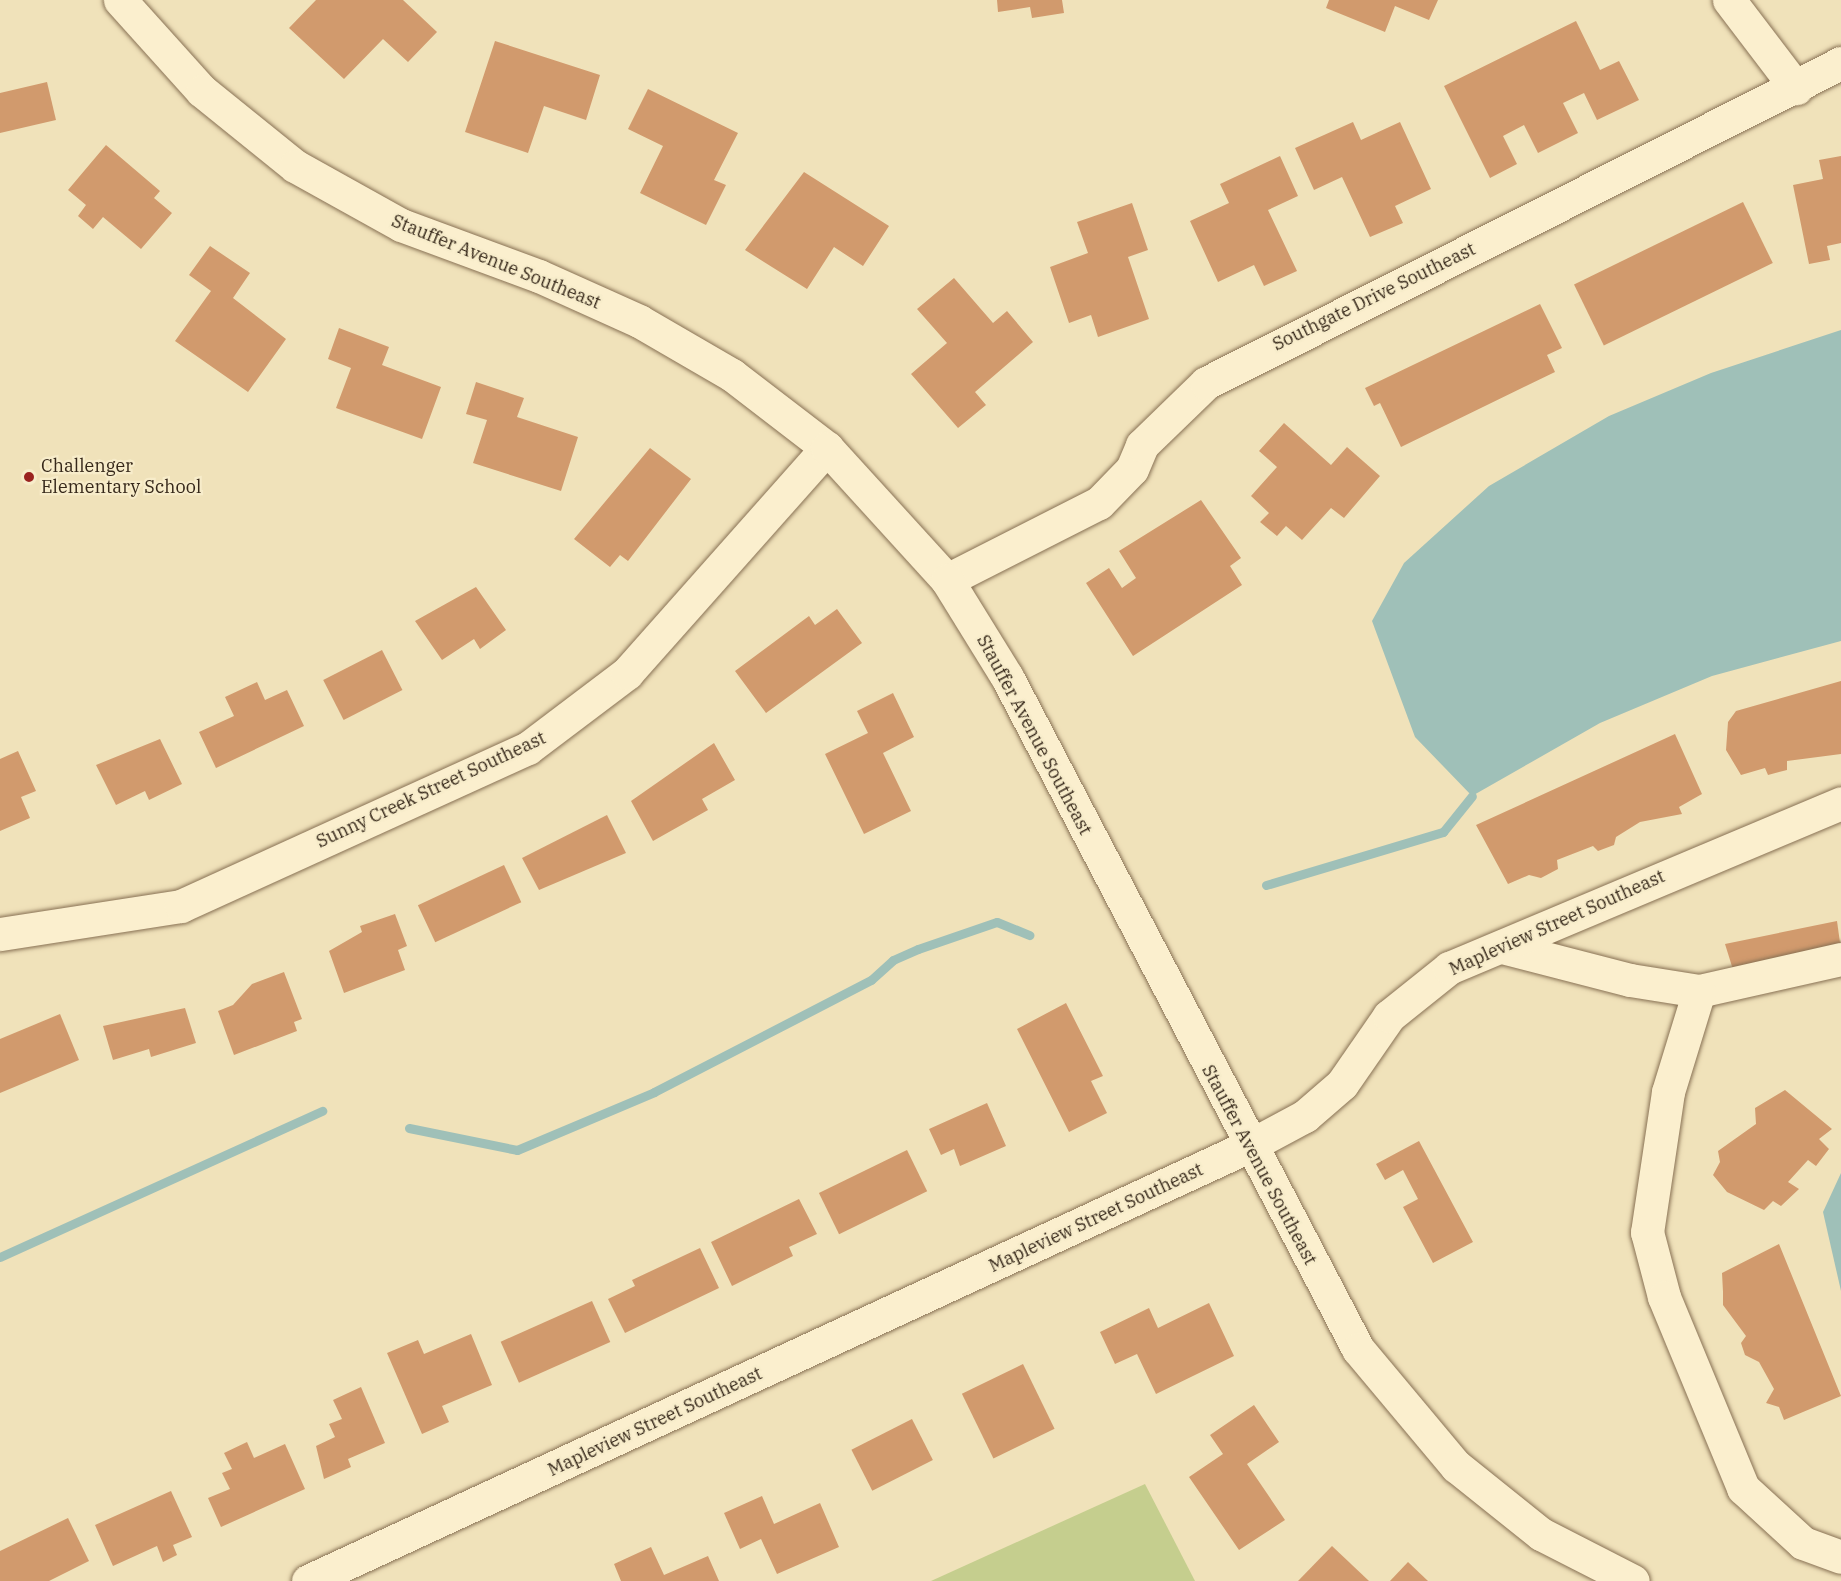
<!DOCTYPE html>
<style>
body{margin:0}
#map{position:relative;width:1841px;height:1581px;overflow:hidden;background:#f0e2ba;font-family:"IBM Plex Serif",serif}
div>[style]{position:absolute}
[style*='--x']{left:calc(var(--x)*1px);top:calc(var(--y)*1px);width:calc(var(--w)*1px);rotate:calc(var(--a)*1deg)}
.green>*{inset:0;background:#c5ce8e}
.water>*{inset:0;background:#9fc0b8}
.stream>*{height:9px;margin:-4.5px;padding:0 4.5px;transform-origin:4.5px;border-radius:4.5px;background:#9fc0b8}
.building>*{inset:0;background:#d19a6d;transform-origin:0 0}
.roads{filter:drop-shadow(0 0 2px #887154) drop-shadow(0 0 2px #887154)}
.street>*{height:33px;margin:-16.5px;padding:0 16.5px;transform-origin:16.5px;border-radius:16.5px;background:#fbefce}
.secondary>*{height:33px;margin:-16.5px;padding:0 16.5px;transform-origin:16.5px;border-radius:16.5px;background:#fbefce}
.dots>*{width:16px;height:16px;translate:-50% -50%;box-sizing:border-box;border:3px solid #f7ecca;border-radius:50%}
span{translate:-50% -50%;white-space:nowrap;text-align:center;line-height:1.15;-webkit-text-stroke:4.5px #f7ecca;paint-order:stroke}
.street-label{font-size:18px;color:#36281a}
.poi-label{font-size:18px;color:#36281a}
.left{translate:0 -50%;text-align:left}
</style>
<div id="map">
<div class="green">
<div style="clip-path:polygon(1145px 1484px,1195px 1581px,931px 1581px)"></div>
</div>
<div class="water">
<div style="clip-path:polygon(1841px 330px,1841px 641px,1712px 676px,1600px 723px,1472px 796px,1415px 737px,1372px 621px,1404px 563px,1489px 486px,1609px 416px,1711px 373px)"></div>
<div style="clip-path:polygon(1841px 1173px,1841px 1291px,1823px 1212px)"></div>
</div>
<div class="stream">
<div style="--x:1266;--y:885;--w:185;--a:-16.7"></div>
<div style="--x:1443;--y:832;--w:46;--a:-51.1"></div>
<div style="--x:409;--y:1128;--w:110;--a:11.5"></div>
<div style="--x:517;--y:1150;--w:149;--a:-22.9"></div>
<div style="--x:654;--y:1092;--w:244;--a:-27.3"></div>
<div style="--x:871;--y:980;--w:30;--a:-42"></div>
<div style="--x:893;--y:960;--w:27;--a:-24"></div>
<div style="--x:918;--y:949;--w:83;--a:-18.9"></div>
<div style="--x:997;--y:922;--w:35;--a:22"></div>
<div style="--x:0;--y:1257;--w:354;--a:-24.4"></div>
</div>
<div class="building">
<div style="clip-path:polygon(316px 0,403px 0,437px 32px,408px 62px,383px 39px,344px 79px,289px 28px)"></div>
<div style="clip-path:polygon(997px 0,1062px 0,1064px 13px,1032px 18px,1030px 7px,998px 12px)"></div>
<div style="clip-path:polygon(1329px 0,1438px 0,1429px 20px,1395px 6px,1385px 32px,1326px 8px)"></div>
<div style="clip-path:polygon(1576px 21px,1600px 70px,1619px 61px,1639px 100px,1597px 120px,1584px 93px,1563px 103px,1578px 133px,1538px 153px,1524px 125px,1503px 136px,1517px 164px,1490px 178px,1444px 86px)"></div>
<div style="clip-path:polygon(495px 41px,600px 75px,586px 120px,544px 106px,528px 153px,465px 132px)"></div>
<div style="clip-path:polygon(47px 82px,56px 120px,0 133px,0 93px)"></div>
<div style="clip-path:polygon(648px 89px,738px 133px,714px 180px,726px 185px,706px 225px,640px 193px,663px 146px,628px 129px)"></div>
<div style="clip-path:polygon(1353px 122px,1361px 140px,1400px 122px,1431px 189px,1395px 206px,1403px 223px,1370px 237px,1342px 177px,1314px 190px,1295px 148px)"></div>
<div style="clip-path:polygon(106px 145px,160px 191px,154px 198px,172px 213px,141px 249px,103px 217px,93px 229px,78px 216px,86px 205px,68px 190px)"></div>
<div style="clip-path:polygon(1280px 156px,1298px 196px,1268px 210px,1297px 271px,1264px 286px,1254px 265px,1218px 282px,1190px 221px,1229px 203px,1220px 184px)"></div>
<div style="clip-path:polygon(1841px 156px,1841px 243px,1827px 246px,1830px 260px,1809px 264px,1793px 185px,1823px 179px,1819px 160px)"></div>
<div style="clip-path:polygon(804px 172px,889px 226px,863px 266px,834px 247px,807px 289px,745px 250px)"></div>
<div style="left:1743px;top:202px;width:68px;height:188px;rotate:64deg"></div>
<div style="clip-path:polygon(1132px 203px,1148px 250px,1128px 257px,1149px 319px,1098px 337px,1091px 315px,1069px 323px,1050px 267px,1088px 253px,1077px 222px)"></div>
<div style="clip-path:polygon(210px 246px,250px 273px,233px 298px,286px 339px,248px 392px,175px 341px,211px 291px,189px 275px)"></div>
<div style="clip-path:polygon(954px 278px,993px 323px,1007px 311px,1033px 342px,975px 392px,986px 405px,958px 428px,911px 374px,947px 343px,917px 309px)"></div>
<div style="clip-path:polygon(1540px 304px,1562px 348px,1547px 355px,1555px 372px,1401px 447px,1380px 403px,1374px 406px,1365px 388px)"></div>
<div style="clip-path:polygon(339px 328px,389px 347px,382px 365px,441px 387px,422px 439px,336px 408px,351px 368px,328px 359px)"></div>
<div style="clip-path:polygon(476px 382px,524px 398px,517px 417px,578px 437px,561px 491px,473px 463px,487px 420px,466px 414px)"></div>
<div style="clip-path:polygon(1284px 423px,1331px 465px,1347px 447px,1380px 476px,1344px 518px,1331px 508px,1302px 540px,1286px 526px,1277px 536px,1260px 522px,1269px 513px,1251px 496px,1277px 467px,1259px 451px)"></div>
<div style="clip-path:polygon(650px 448px,691px 479px,628px 561px,620px 555px,610px 567px,574px 539px)"></div>
<div style="clip-path:polygon(1201px 500px,1241px 558px,1230px 566px,1242px 585px,1133px 656px,1086px 583px,1109px 568px,1122px 588px,1136px 578px,1119px 551px)"></div>
<div style="clip-path:polygon(476px 587px,506px 630px,480px 649px,474px 639px,442px 660px,415px 621px)"></div>
<div style="clip-path:polygon(837px 609px,862px 643px,766px 713px,735px 671px,809px 616px,815px 625px)"></div>
<div style="left:382px;top:650px;width:45px;height:66px;rotate:63deg"></div>
<div style="clip-path:polygon(1841px 681px,1841px 754px,1787px 761px,1787px 770px,1768px 775px,1765px 768px,1741px 775px,1726px 750px,1728px 722px,1736px 711px)"></div>
<div style="clip-path:polygon(257px 682px,265px 700px,287px 690px,304px 726px,216px 768px,199px 732px,234px 716px,225px 697px)"></div>
<div style="clip-path:polygon(893px 693px,914px 737px,883px 753px,911px 811px,864px 834px,825px 754px,868px 733px,857px 711px)"></div>
<div style="clip-path:polygon(1675px 734px,1702px 794px,1679px 807px,1682px 814px,1640px 822px,1616px 837px,1614px 845px,1598px 851px,1593px 846px,1557px 860px,1558px 869px,1541px 878px,1529px 875px,1508px 884px,1476px 825px)"></div>
<div style="clip-path:polygon(160px 739px,182px 784px,149px 800px,145px 791px,116px 805px,96px 765px)"></div>
<div style="clip-path:polygon(714px 743px,735px 780px,702px 799px,708px 810px,653px 841px,631px 801px)"></div>
<div style="clip-path:polygon(18px 751px,36px 791px,21px 797px,30px 818px,0 831px,0 759px)"></div>
<div style="clip-path:polygon(607px 815px,626px 853px,539px 890px,522px 858px)"></div>
<div style="left:504px;top:865px;width:41px;height:95px;rotate:65deg"></div>
<div style="clip-path:polygon(395px 914px,407px 946px,398px 950px,405px 970px,344px 993px,329px 951px,362px 932px,360px 926px)"></div>
<div style="clip-path:polygon(1837px 921px,1841px 950px,1735px 976px,1725px 944px)"></div>
<div style="clip-path:polygon(284px 972px,302px 1019px,294px 1022px,297px 1031px,234px 1055px,218px 1011px,233px 1005px,252px 984px)"></div>
<div style="clip-path:polygon(1066px 1003px,1103px 1076px,1091px 1081px,1107px 1113px,1069px 1132px,1017px 1029px)"></div>
<div style="clip-path:polygon(185px 1008px,196px 1043px,151px 1057px,149px 1049px,113px 1060px,103px 1026px)"></div>
<div style="clip-path:polygon(60px 1014px,79px 1060px,0 1093px,0 1039px)"></div>
<div style="clip-path:polygon(1785px 1090px,1832px 1129px,1819px 1139px,1829px 1149px,1816px 1166px,1808px 1160px,1788px 1182px,1799px 1189px,1781px 1206px,1773px 1201px,1764px 1210px,1727px 1192px,1713px 1175px,1720px 1162px,1718px 1151px,1756px 1124px,1755px 1108px)"></div>
<div style="clip-path:polygon(987px 1103px,1006px 1146px,960px 1166px,954px 1149px,941px 1155px,929px 1129px)"></div>
<div style="clip-path:polygon(1419px 1141px,1473px 1242px,1433px 1263px,1403px 1207px,1418px 1199px,1403px 1170px,1385px 1180px,1376px 1164px)"></div>
<div style="left:907px;top:1150px;width:46px;height:98px;rotate:64deg"></div>
<div style="clip-path:polygon(799px 1199px,817px 1234px,789px 1247px,793px 1256px,732px 1286px,711px 1242px)"></div>
<div style="clip-path:polygon(1779px 1244px,1841px 1396px,1784px 1420px,1779px 1407px,1766px 1403px,1774px 1389px,1759px 1362px,1745px 1355px,1741px 1343px,1746px 1336px,1723px 1305px,1723px 1292px,1722px 1273px)"></div>
<div style="clip-path:polygon(700px 1248px,719px 1288px,625px 1333px,608px 1299px,635px 1286px,632px 1280px)"></div>
<div style="left:592px;top:1301px;width:45px;height:100px;rotate:66deg"></div>
<div style="clip-path:polygon(1209px 1303px,1234px 1356px,1156px 1394px,1137px 1354px,1115px 1364px,1100px 1332px,1149px 1308px,1158px 1328px)"></div>
<div style="clip-path:polygon(471px 1334px,492px 1385px,442px 1406px,449px 1422px,422px 1434px,387px 1353px,418px 1340px,424px 1354px)"></div>
<div style="left:1023px;top:1364px;width:72px;height:68px;rotate:64deg"></div>
<div style="clip-path:polygon(361px 1387px,385px 1443px,348px 1459px,351px 1467px,324px 1479px,316px 1446px,335px 1437px,329px 1424px,342px 1419px,333px 1400px)"></div>
<div style="clip-path:polygon(1254px 1405px,1279px 1442px,1247px 1464px,1285px 1520px,1239px 1550px,1189px 1477px,1223px 1454px,1210px 1435px)"></div>
<div style="left:912px;top:1419px;width:46px;height:68px;rotate:63deg"></div>
<div style="clip-path:polygon(247px 1442px,254px 1458px,285px 1444px,305px 1489px,221px 1527px,208px 1498px,230px 1489px,222px 1473px,232px 1469px,224px 1453px)"></div>
<div style="clip-path:polygon(171px 1491px,192px 1537px,173px 1545px,177px 1555px,163px 1562px,157px 1546px,113px 1566px,95px 1525px)"></div>
<div style="clip-path:polygon(762px 1496px,774px 1524px,820px 1503px,839px 1547px,777px 1574px,761px 1539px,740px 1549px,724px 1513px)"></div>
<div style="clip-path:polygon(68px 1518px,89px 1561px,49px 1581px,0 1581px,0 1551px)"></div>
<div style="clip-path:polygon(1332px 1546px,1369px 1581px,1298px 1581px)"></div>
<div style="clip-path:polygon(651px 1547px,664px 1575px,708px 1556px,719px 1581px,621px 1581px,614px 1564px)"></div>
<div style="clip-path:polygon(1408px 1562px,1428px 1581px,1390px 1581px)"></div>
</div>
<div class="roads">
<div class="street">
<div style="--x:1729;--y:0;--w:111;--a:52.7"></div>
<div style="--x:947;--y:580;--w:170;--a:-26.9"></div>
<div style="--x:1099;--y:503;--w:47;--a:-45.9"></div>
<div style="--x:1132;--y:469;--w:26;--a:-67"></div>
<div style="--x:1142;--y:445;--w:89;--a:-44.1"></div>
<div style="--x:1206;--y:383;--w:711;--a:-26.75"></div>
<div style="--x:0;--y:934;--w:183;--a:-8.8"></div>
<div style="--x:181;--y:906;--w:381;--a:-24.5"></div>
<div style="--x:528;--y:748;--w:124;--a:-37.1"></div>
<div style="--x:627;--y:673;--w:301;--a:-48.4"></div>
<div style="--x:1506;--y:948;--w:128;--a:14.5"></div>
<div style="--x:1630;--y:980;--w:70;--a:9.1"></div>
<div style="--x:1699;--y:991;--w:146;--a:-12.7"></div>
<div style="--x:1699;--y:991;--w:106;--a:107.1"></div>
<div style="--x:1668;--y:1092;--w:142;--a:98.5"></div>
<div style="--x:1647;--y:1232;--w:67;--a:75.3"></div>
<div style="--x:1664;--y:1297;--w:207;--a:67.5"></div>
<div style="--x:1743;--y:1488;--w:81;--a:42.5"></div>
<div style="--x:1803;--y:1543;--w:40;--a:20.2"></div>
<div style="--x:308;--y:1581;--w:1037;--a:-24.81"></div>
<div style="--x:1249;--y:1146;--w:64;--a:-28.2"></div>
<div style="--x:1305;--y:1116;--w:49;--a:-40.9"></div>
<div style="--x:1342;--y:1084;--w:83;--a:-55.3"></div>
<div style="--x:1389;--y:1016;--w:77;--a:-38.7"></div>
<div style="--x:1449;--y:968;--w:425;--a:-22.8"></div>
</div>
<div class="secondary">
<div style="--x:120;--y:0;--w:122;--a:48"></div>
<div style="--x:202;--y:91;--w:119;--a:38.9"></div>
<div style="--x:295;--y:166;--w:121;--a:29.1"></div>
<div style="--x:401;--y:225;--w:147;--a:20.3"></div>
<div style="--x:539;--y:276;--w:110;--a:24.2"></div>
<div style="--x:639;--y:321;--w:108;--a:30.1"></div>
<div style="--x:732;--y:375;--w:120;--a:37.5"></div>
<div style="--x:827;--y:448;--w:178;--a:47.7"></div>
<div style="--x:947;--y:580;--w:114;--a:58.3"></div>
<div style="--x:1007;--y:677;--w:758;--a:62.42"></div>
<div style="--x:1358;--y:1349;--w:153;--a:50.1"></div>
<div style="--x:1456;--y:1466;--w:109;--a:38.7"></div>
<div style="--x:1541;--y:1534;--w:103;--a:27.1"></div>
</div>
</div>
<div class="dots">
<div style="left:29px;top:477px;background:#9a2320"></div>
</div>
<div class="street-label">
<span style="left:496px;top:262px;rotate:22deg">Stauffer Avenue Southeast</span>
<span style="left:1374px;top:297px;rotate:-26deg">Southgate Drive Southeast</span>
<span style="left:1034px;top:735px;rotate:62deg">Stauffer Avenue Southeast</span>
<span style="left:431px;top:790px;rotate:-25deg">Sunny Creek Street Southeast</span>
<span style="left:1557px;top:923px;rotate:-24deg">Mapleview Street Southeast</span>
<span style="left:1259px;top:1165px;rotate:62deg">Stauffer Avenue Southeast</span>
<span style="left:1096px;top:1218px;rotate:-25deg">Mapleview Street Southeast</span>
<span style="left:655px;top:1422px;rotate:-25deg">Mapleview Street Southeast</span>
</div>
<div class="poi-label">
<span class="left" style="left:41px;top:477px">Challenger<br>Elementary School</span>
</div>
</div>
